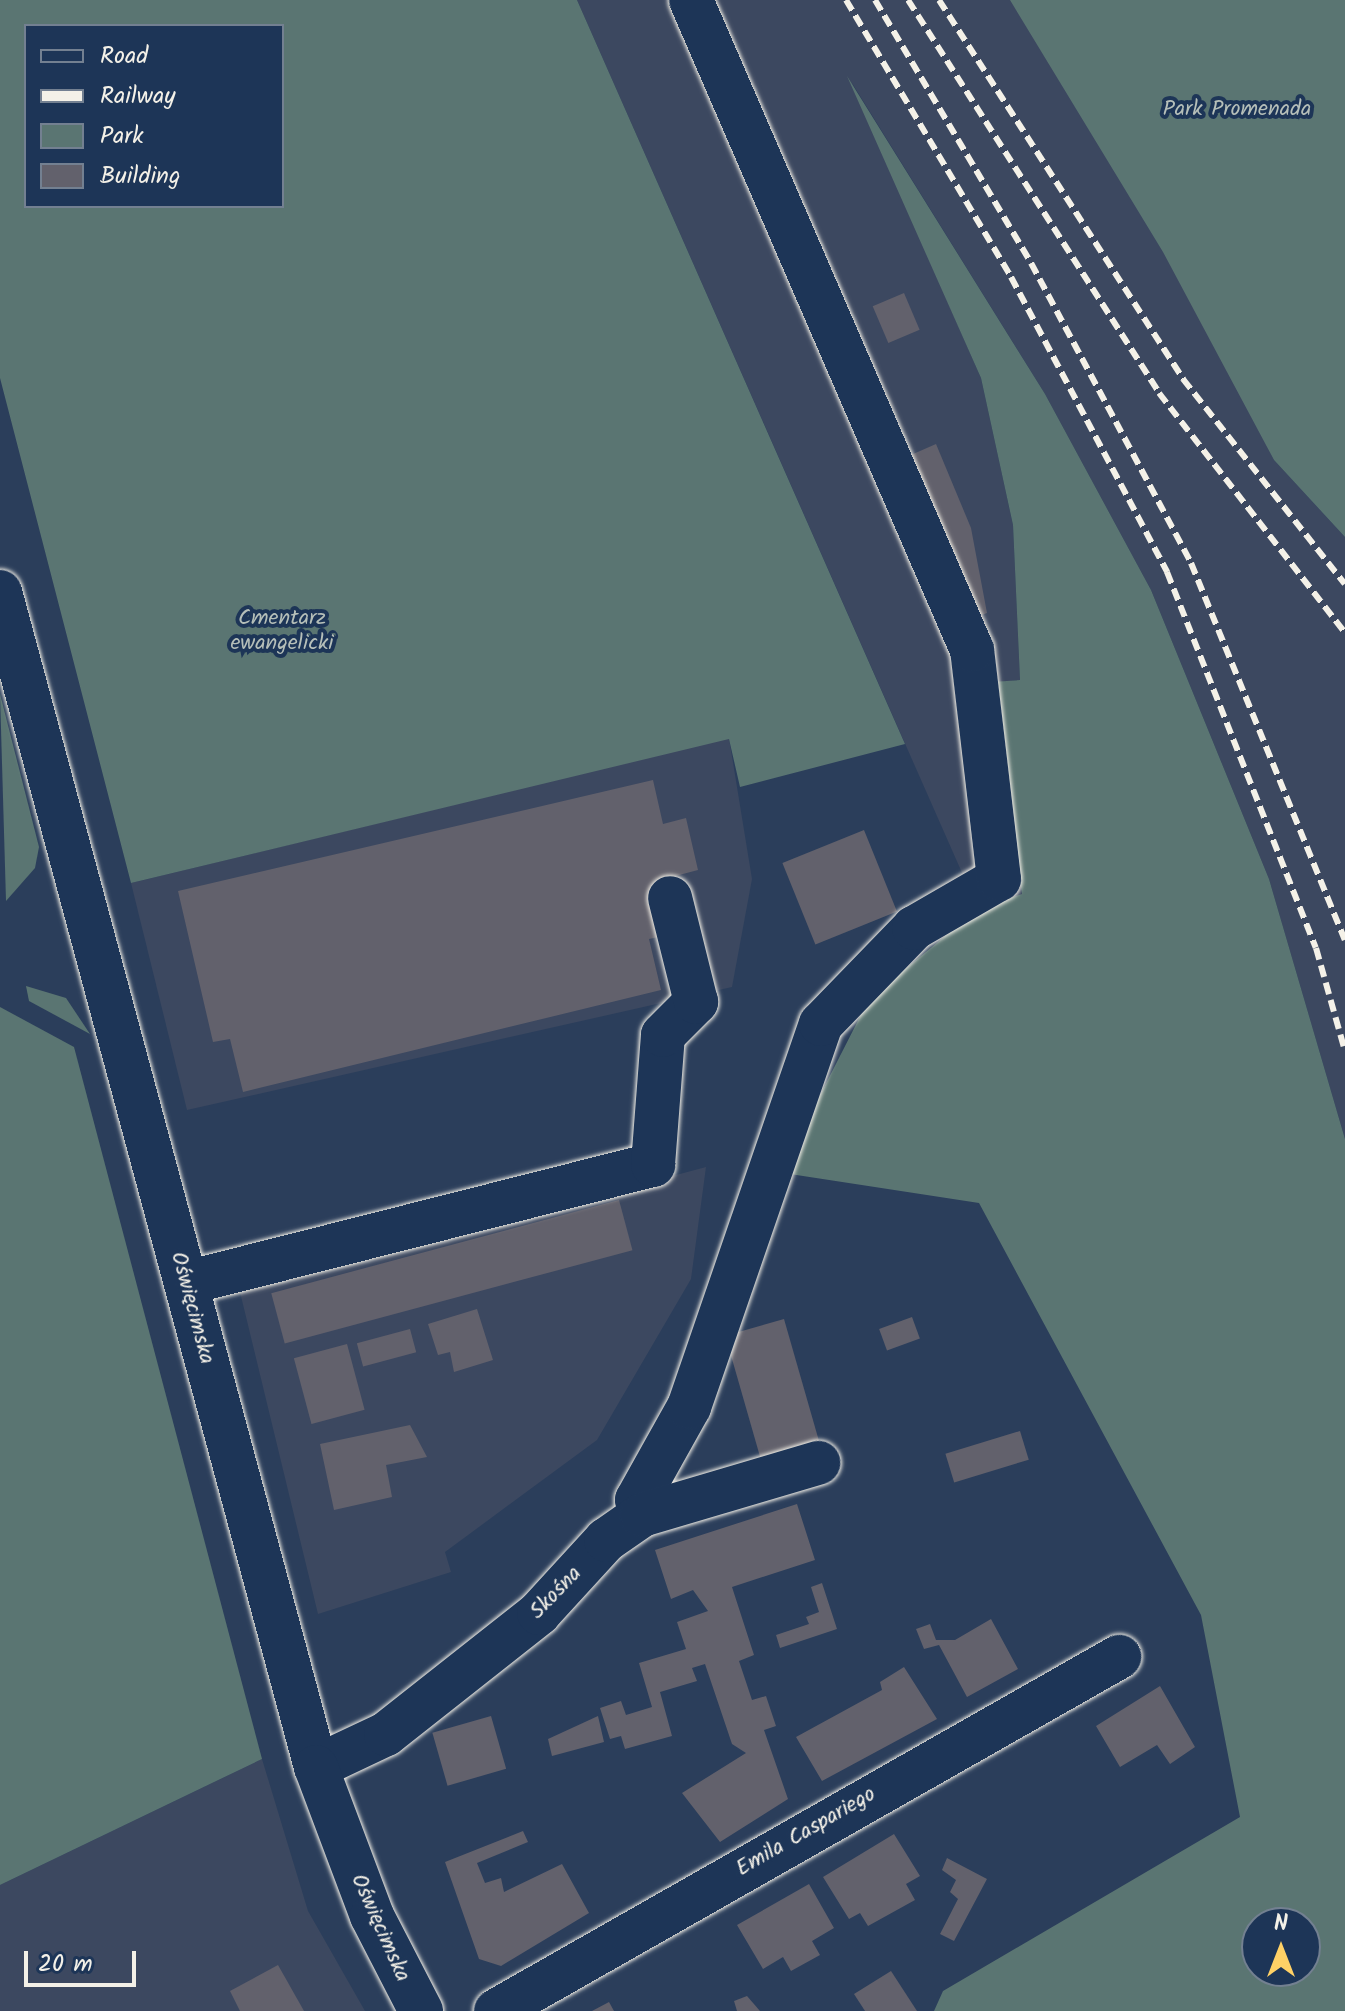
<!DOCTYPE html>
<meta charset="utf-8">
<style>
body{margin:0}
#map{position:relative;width:1345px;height:2011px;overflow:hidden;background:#2b3e5b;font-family:Kalam,sans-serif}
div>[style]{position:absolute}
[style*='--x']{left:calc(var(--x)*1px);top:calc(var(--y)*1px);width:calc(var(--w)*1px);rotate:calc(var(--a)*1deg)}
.built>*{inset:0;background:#3c4860}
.green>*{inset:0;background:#5a7572}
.building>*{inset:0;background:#62616c;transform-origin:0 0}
.roads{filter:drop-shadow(0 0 2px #f4f1e8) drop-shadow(0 0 2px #f4f1e8)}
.minor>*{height:44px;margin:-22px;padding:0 22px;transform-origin:22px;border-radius:22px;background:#1d3557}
.major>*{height:44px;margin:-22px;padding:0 22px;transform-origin:22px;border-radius:22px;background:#1d3557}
.rail>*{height:6px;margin-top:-3px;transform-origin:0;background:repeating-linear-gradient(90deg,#f4f1e8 0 12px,transparent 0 18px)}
span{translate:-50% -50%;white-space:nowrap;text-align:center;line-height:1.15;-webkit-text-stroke:8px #1d3557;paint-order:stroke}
.park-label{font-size:22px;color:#b6bfb9}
.street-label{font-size:22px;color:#f4f1e8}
.legend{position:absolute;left:24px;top:24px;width:260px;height:184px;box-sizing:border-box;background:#1d3557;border:2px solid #738091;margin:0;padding:10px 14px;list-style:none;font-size:24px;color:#f4f1e8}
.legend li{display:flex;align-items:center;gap:16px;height:40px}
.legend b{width:40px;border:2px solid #738091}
.north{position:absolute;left:1241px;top:1907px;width:80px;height:80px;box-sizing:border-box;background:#1d3557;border:2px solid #738091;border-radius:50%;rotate:0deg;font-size:22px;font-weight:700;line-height:32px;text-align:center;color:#f4f1e8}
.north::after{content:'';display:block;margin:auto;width:28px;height:36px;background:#ffd166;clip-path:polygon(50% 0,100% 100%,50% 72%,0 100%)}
.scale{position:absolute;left:24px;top:1951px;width:112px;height:36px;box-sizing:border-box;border:4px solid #f4f1e8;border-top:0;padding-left:10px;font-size:24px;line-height:28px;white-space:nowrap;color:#f4f1e8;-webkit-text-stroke:6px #1d3557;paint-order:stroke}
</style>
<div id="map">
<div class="built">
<div style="clip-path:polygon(577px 0,1053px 0,1274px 460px,1345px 537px,1345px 1139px,1269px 879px,1151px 590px,1045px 394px,852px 83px,981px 378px,1013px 525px,1020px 680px,992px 683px,1022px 895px,978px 909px)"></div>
<div style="clip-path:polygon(729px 738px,752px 879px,732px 987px,187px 1110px,131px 883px)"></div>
<div style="clip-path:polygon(706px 1167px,691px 1279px,597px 1440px,445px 1552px,451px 1572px,318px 1614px,240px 1292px)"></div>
<div style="clip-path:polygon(262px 1759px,308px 1911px,365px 2011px,0 2011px,0 1885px)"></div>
</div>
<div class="green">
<div style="clip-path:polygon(evenodd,0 0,577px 0,905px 744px,740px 787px,729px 739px,131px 883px,0 378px,0 0,26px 26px,282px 26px,282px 206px,26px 206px,26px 26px)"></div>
<div style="clip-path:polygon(1010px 0,1345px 0,1345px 537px,1274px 460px,1163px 252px)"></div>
<div style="clip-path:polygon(evenodd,847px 76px,1045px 394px,1151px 590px,1269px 879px,1345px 1139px,1345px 2011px,934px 2011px,943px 1991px,1240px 1817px,1201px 1615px,979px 1203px,790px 1174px,813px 1109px,869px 999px,978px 909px,1022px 894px,992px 682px,1020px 680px,1013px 525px,981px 378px,847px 76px,1257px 1923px,1305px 1923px,1305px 1971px,1257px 1971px,1257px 1923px)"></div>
<div style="clip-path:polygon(0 694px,39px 847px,35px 868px,6px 901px)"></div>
<div style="clip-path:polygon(26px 986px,66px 998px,90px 1034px,29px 1001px)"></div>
<div style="clip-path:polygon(0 1007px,74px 1047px,262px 1759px,0 1885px)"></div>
</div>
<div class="building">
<div style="left:904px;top:293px;width:40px;height:34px;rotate:67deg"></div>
<div style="clip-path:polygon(936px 444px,971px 528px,987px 613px,971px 619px,904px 458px)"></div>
<div style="clip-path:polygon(653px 780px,663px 824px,686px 818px,698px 870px,664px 879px,663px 936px,649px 939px,661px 990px,243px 1092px,230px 1039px,213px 1042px,178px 891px)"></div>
<div style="left:864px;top:830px;width:88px;height:88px;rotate:68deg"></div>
<div style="left:619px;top:1200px;width:52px;height:360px;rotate:75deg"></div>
<div style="clip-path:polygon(477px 1309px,493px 1360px,454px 1372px,450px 1352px,438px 1355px,428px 1324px)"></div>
<div style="left:912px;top:1317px;width:23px;height:35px;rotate:70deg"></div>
<div style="left:784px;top:1319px;width:130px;height:61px;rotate:74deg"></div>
<div style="left:410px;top:1329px;width:24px;height:55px;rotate:75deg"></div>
<div style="left:347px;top:1344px;width:68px;height:55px;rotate:75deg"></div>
<div style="clip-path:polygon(410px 1425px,427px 1457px,386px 1465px,392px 1497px,334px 1510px,320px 1444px)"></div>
<div style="left:1020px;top:1431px;width:30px;height:78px;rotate:73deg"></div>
<div style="clip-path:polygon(797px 1504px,815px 1560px,732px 1587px,754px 1655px,739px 1661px,752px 1700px,766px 1696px,776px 1726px,764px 1730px,788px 1799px,720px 1842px,682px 1793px,746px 1753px,732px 1744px,705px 1664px,692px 1668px,697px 1681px,660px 1692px,672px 1736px,625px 1749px,621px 1736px,610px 1739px,600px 1708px,621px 1701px,626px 1715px,652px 1707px,639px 1663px,686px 1649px,677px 1622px,708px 1611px,693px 1590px,671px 1599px,655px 1550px)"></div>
<div style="clip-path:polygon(822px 1583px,837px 1629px,780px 1648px,776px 1635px,809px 1624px,806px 1617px,819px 1612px,811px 1587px)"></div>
<div style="clip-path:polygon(991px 1619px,1018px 1669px,967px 1697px,939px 1645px,924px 1649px,916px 1629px,930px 1624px,936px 1640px,955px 1640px)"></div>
<div style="clip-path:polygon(904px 1667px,937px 1719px,822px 1781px,796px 1737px,882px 1690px,880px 1682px)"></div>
<div style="clip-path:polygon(1160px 1686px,1195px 1747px,1170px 1764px,1157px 1745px,1120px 1767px,1096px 1726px)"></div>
<div style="left:491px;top:1716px;width:55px;height:61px;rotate:74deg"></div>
<div style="clip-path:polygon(598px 1716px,604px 1742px,552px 1756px,548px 1739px)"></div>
<div style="clip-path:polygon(523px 1831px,528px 1842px,477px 1863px,485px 1883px,501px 1878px,504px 1892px,562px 1864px,589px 1913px,501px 1966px,479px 1959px,445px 1862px)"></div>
<div style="clip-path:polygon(894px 1834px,920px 1876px,906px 1884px,915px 1900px,868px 1926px,860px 1913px,849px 1919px,823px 1877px)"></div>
<div style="clip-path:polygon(947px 1858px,987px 1879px,954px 1941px,940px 1934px,958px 1899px,950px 1892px,956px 1880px,942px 1870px)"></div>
<div style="clip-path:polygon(809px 1884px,834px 1928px,812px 1941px,820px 1955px,791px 1971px,783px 1957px,763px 1969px,737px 1925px)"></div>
<div style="clip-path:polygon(278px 1965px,304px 2011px,240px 2011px,230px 1991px)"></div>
<div style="clip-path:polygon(891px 1971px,917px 2011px,865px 2011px,854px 1994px)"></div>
<div style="clip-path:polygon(747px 1996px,760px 2011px,737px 2011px,734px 2001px)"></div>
<div style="clip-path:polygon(609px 2002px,614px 2011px,592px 2011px)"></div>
</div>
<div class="roads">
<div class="minor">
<div style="--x:186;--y:1283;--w:482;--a:-14.2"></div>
<div style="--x:653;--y:1165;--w:130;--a:-85.6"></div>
<div style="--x:663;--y:1035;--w:47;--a:-45"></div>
<div style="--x:696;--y:1002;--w:107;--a:-104"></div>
<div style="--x:642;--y:1515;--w:16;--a:-108"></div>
<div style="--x:637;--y:1500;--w:107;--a:-60.8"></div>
<div style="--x:689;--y:1407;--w:405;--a:-71"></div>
<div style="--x:821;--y:1024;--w:134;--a:-45.9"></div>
<div style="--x:914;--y:928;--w:98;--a:-30"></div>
<div style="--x:999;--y:879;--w:231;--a:-96.7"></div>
<div style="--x:972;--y:650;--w:708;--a:-113.38"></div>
<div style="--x:316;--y:1767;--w:77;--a:-25.2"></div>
<div style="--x:386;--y:1734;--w:195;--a:-38.3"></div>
<div style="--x:539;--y:1613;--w:99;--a:-47.5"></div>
<div style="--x:606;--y:1540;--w:44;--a:-34.8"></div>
<div style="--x:642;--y:1515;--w:184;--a:-16.5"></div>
<div style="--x:496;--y:2011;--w:717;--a:-29.61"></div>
</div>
<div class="major">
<div style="--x:0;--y:592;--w:1217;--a:74.95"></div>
<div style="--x:316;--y:1767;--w:159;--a:69.4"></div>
<div style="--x:372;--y:1916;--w:107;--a:62.7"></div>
</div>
</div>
<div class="rail">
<div style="--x:846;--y:0;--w:322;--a:59.2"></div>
<div style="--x:1011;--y:277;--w:334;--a:62.1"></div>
<div style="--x:1167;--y:572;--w:404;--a:68.4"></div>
<div style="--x:1316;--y:948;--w:107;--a:74.3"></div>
<div style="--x:875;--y:0;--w:306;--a:59.3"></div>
<div style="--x:1031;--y:263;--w:340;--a:61.9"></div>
<div style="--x:1191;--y:563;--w:407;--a:67.8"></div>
<div style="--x:908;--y:0;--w:466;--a:57.4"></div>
<div style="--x:1159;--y:393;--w:304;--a:52.2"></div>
<div style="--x:939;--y:0;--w:451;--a:57.2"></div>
<div style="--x:1183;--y:379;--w:261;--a:51.7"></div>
</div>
<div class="park-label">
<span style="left:1237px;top:110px">Park Promenada</span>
<span style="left:282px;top:631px">Cmentarz<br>ewangelicki</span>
</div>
<div class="street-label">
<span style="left:192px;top:1308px;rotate:75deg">Oświęcimska</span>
<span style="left:556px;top:1593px;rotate:-46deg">Skośna</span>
<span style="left:806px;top:1832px;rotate:-30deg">Emila Caspariego</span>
<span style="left:380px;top:1928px;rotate:66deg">Oświęcimska</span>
</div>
<ul class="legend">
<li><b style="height:10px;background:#1d3557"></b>Road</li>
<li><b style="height:10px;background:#f4f1e8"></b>Railway</li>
<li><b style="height:22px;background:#5a7572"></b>Park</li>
<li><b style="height:22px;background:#62616c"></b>Building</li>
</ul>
<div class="north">N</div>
<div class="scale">20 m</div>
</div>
